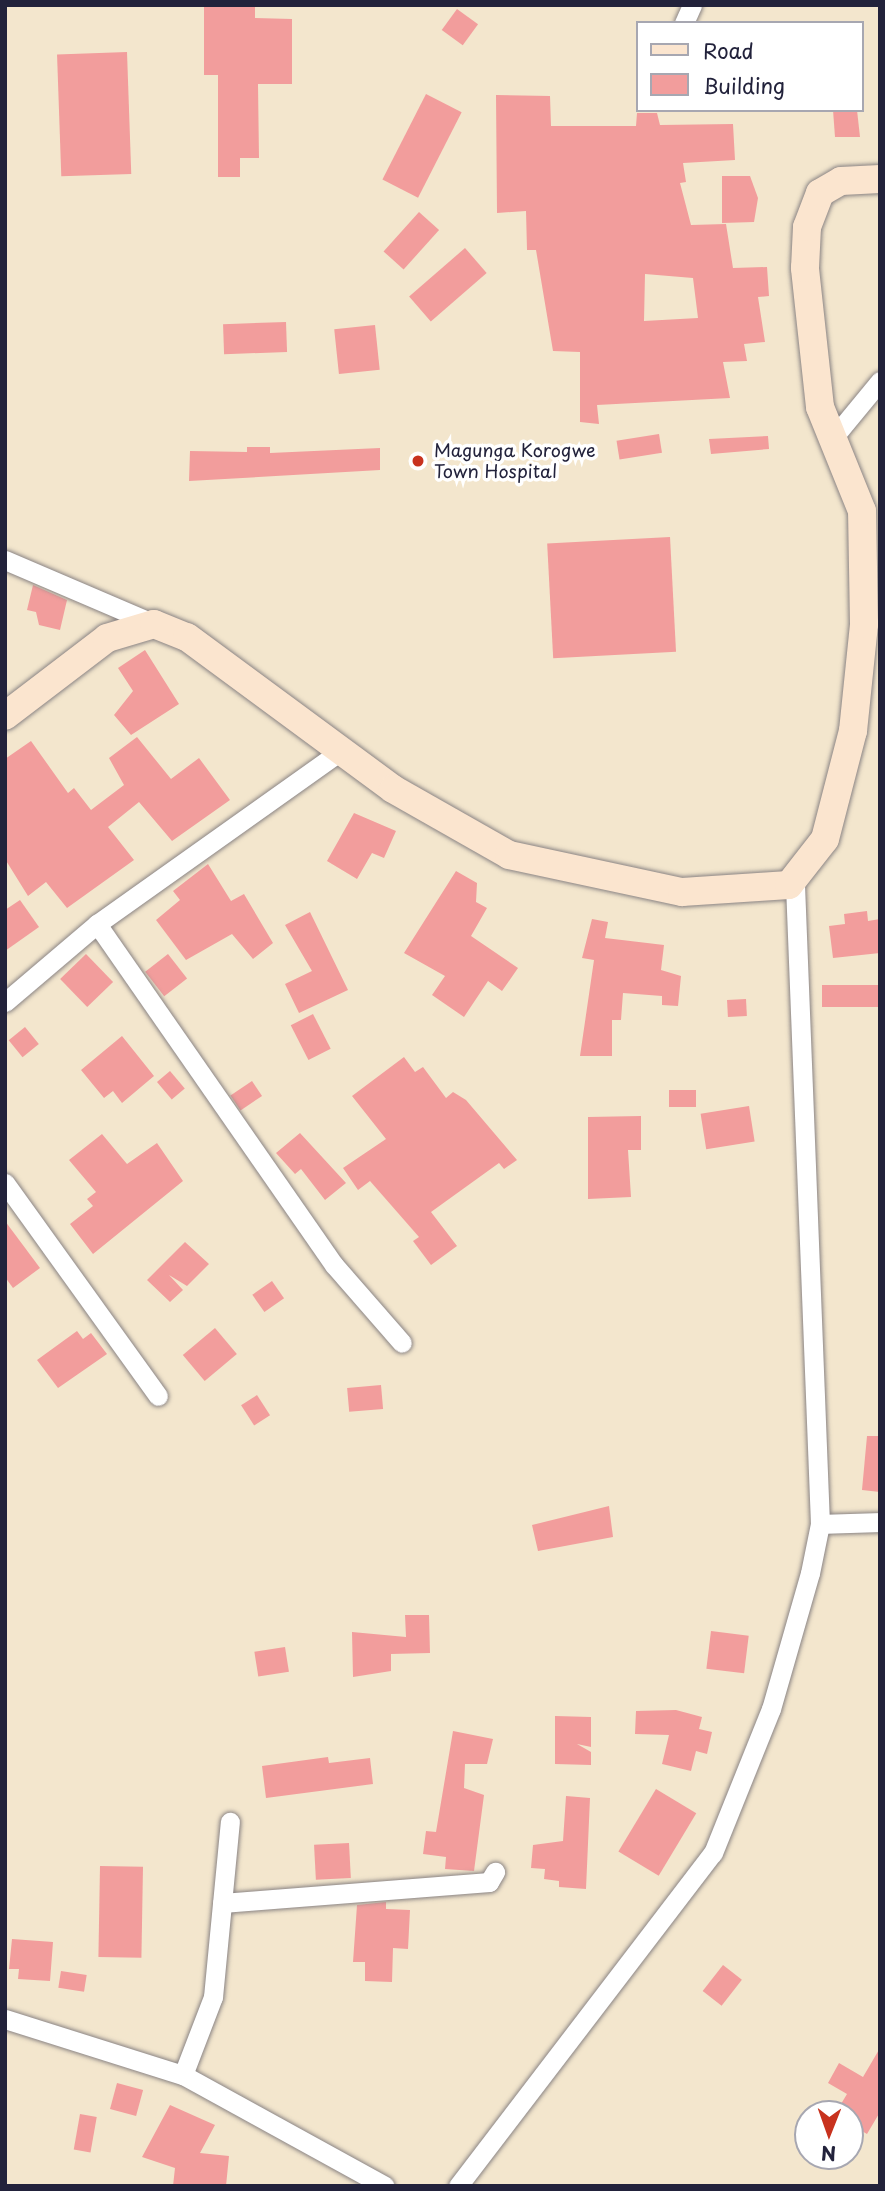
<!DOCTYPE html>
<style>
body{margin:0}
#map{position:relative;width:885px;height:2191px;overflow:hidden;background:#f3e6cd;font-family:"Playpen Sans",sans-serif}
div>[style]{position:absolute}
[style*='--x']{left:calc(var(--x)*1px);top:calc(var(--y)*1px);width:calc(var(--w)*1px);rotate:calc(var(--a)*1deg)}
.building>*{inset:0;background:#f29d9c;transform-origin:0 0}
.roads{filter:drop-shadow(0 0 2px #8a8484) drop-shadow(0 0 2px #8a8484)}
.street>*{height:19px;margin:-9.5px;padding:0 9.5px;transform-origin:9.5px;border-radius:9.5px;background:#fff}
.secondary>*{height:28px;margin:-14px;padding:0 14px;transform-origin:14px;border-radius:14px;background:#fbe5cf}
.dots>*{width:19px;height:19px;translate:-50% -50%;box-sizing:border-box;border:4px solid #fff;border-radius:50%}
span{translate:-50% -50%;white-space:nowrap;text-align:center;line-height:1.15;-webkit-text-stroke:7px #fff;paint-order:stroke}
.poi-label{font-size:18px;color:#22223b}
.left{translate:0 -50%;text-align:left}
.frame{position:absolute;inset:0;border:7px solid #22223b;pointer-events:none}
.legend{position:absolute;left:636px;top:21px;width:228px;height:91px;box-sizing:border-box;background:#fff;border:2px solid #a7a7b1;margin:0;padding:9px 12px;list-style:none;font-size:21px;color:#22223b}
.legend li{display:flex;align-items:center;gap:14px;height:35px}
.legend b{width:35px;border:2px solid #a7a7b1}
.north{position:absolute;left:794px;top:2100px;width:70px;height:70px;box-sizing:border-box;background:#fff;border:2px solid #a7a7b1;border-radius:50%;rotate:181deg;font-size:19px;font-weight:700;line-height:28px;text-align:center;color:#22223b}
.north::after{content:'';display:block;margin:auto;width:24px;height:32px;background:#c8321e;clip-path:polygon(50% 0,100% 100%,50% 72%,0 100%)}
</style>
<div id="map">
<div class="building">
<div style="clip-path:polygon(204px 5px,255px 5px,255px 18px,292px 19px,292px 84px,258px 84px,259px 158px,240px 158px,240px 177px,218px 177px,218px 75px,204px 75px)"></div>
<div style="left:457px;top:9px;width:26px;height:26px;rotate:36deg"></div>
<div style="left:127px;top:52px;width:122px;height:70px;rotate:88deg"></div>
<div style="left:426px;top:94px;width:40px;height:96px;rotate:27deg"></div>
<div style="clip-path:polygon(evenodd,496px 95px,550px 96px,551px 126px,636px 126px,637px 113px,657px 113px,660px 125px,733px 124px,735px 160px,683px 163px,686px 182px,680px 183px,691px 225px,726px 224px,733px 268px,767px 267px,769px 296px,758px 297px,765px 342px,744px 344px,747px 361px,723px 362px,730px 398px,597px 405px,599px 424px,580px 422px,580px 352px,553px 351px,536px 250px,527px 250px,526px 211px,497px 213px,496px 95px,645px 274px,693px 278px,698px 318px,644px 321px,645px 274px)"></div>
<div style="clip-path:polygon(833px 110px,857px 110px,860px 137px,835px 137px)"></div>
<div style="clip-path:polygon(722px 176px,750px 176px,758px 198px,754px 222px,722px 223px)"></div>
<div style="left:419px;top:212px;width:27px;height:53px;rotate:42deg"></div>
<div style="left:465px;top:248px;width:33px;height:74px;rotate:49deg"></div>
<div style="left:286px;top:322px;width:30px;height:63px;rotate:88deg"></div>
<div style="left:375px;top:325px;width:45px;height:41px;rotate:84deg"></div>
<div style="left:659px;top:434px;width:19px;height:43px;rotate:81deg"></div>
<div style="clip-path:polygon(768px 436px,769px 449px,711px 454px,709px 439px)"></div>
<div style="clip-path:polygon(247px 447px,270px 447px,270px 453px,380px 448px,380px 470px,189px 481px,190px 451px,247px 452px)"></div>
<div style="left:670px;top:537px;width:115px;height:123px;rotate:87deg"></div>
<div style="clip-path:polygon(33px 585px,67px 600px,60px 630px,39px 625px,36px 612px,27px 610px)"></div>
<div style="clip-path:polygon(145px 650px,179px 704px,131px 735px,114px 715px,133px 691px,118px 668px)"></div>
<div style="clip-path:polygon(137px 737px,171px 779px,199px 758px,230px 800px,172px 841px,139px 802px,108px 827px,134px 860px,67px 908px,46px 882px,28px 896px,5px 859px,5px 759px,31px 741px,68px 793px,74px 788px,91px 810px,124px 785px,109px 758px)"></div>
<div style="clip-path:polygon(354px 813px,396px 831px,384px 858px,372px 853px,357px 879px,327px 861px)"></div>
<div style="clip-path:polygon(208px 864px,231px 901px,244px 894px,273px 943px,253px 959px,232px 934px,186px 960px,156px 920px,180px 900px,173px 891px)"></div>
<div style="clip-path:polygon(456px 871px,477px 883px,476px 902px,487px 908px,471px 936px,518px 968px,502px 991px,488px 981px,464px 1017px,432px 995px,445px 976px,404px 953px)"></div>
<div style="clip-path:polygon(20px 900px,39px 927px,5px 951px,5px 910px)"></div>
<div style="clip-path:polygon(867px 911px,868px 921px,880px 919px,880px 953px,833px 958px,829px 926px,845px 924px,844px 914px)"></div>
<div style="clip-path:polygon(310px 912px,348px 990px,299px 1013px,285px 984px,312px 971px,285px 925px)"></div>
<div style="clip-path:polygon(592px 919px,608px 922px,605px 938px,664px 945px,661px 970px,681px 976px,678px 1006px,662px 1005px,662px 996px,623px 993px,621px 1020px,612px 1020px,612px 1056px,580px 1056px,594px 960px,582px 958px)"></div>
<div style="left:86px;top:954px;width:39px;height:36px;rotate:46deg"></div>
<div style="left:168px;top:954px;width:31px;height:29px;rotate:52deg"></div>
<div style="left:880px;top:985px;width:22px;height:58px;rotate:90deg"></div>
<div style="left:746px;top:999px;width:17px;height:19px;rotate:87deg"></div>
<div style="left:313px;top:1014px;width:39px;height:25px;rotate:63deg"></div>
<div style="left:25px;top:1027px;width:22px;height:21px;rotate:51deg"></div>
<div style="clip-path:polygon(122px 1036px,154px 1076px,122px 1103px,113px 1091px,104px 1098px,81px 1070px)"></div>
<div style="clip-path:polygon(404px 1057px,415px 1072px,423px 1067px,446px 1098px,453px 1092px,466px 1100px,517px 1160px,504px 1169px,499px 1163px,431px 1212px,457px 1246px,431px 1265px,413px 1241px,419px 1237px,370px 1181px,358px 1190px,343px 1168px,386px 1139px,352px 1096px)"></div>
<div style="left:170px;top:1071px;width:23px;height:17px;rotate:50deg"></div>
<div style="left:252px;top:1081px;width:18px;height:26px;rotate:56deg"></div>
<div style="left:669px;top:1090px;width:27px;height:17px"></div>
<div style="left:749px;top:1106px;width:36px;height:49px;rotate:81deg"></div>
<div style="clip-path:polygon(641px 1116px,641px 1150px,628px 1150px,631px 1197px,588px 1199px,588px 1117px)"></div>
<div style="clip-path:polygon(300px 1133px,346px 1183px,325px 1200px,301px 1169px,295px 1174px,276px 1153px)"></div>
<div style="clip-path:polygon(102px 1134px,127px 1164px,157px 1143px,183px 1181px,93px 1254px,70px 1224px,93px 1206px,87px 1199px,96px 1192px,69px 1160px)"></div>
<div style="clip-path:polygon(5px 1221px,40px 1268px,13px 1288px,5px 1277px)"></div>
<div style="clip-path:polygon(185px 1242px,209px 1264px,187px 1286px,169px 1275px,183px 1290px,170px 1302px,147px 1280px)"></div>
<div style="left:272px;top:1281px;width:21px;height:24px;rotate:55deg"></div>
<div style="left:215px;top:1328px;width:34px;height:42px;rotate:50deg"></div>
<div style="clip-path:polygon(77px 1331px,83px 1339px,91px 1333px,107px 1354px,58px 1388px,37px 1360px)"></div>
<div style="left:381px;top:1385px;width:24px;height:34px;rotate:85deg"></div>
<div style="left:257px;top:1395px;width:24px;height:19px;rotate:57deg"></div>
<div style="clip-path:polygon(867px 1436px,880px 1436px,880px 1492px,862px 1490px)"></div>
<div style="clip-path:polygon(609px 1506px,613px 1537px,538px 1551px,532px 1525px)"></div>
<div style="clip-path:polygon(405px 1615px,429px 1615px,430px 1653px,391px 1654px,391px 1671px,353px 1677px,352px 1632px,406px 1637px)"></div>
<div style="left:711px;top:1631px;width:38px;height:38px;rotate:7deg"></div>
<div style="left:285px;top:1647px;width:25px;height:31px;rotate:81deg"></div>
<div style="clip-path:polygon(676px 1710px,702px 1717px,699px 1729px,712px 1732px,707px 1754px,696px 1751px,691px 1771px,662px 1764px,669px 1735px,635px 1734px,636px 1711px)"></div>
<div style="clip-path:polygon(555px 1716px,591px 1717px,591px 1747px,577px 1744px,591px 1752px,591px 1765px,555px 1764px)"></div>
<div style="clip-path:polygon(453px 1731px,493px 1739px,487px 1764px,465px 1764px,464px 1788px,484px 1795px,474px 1871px,445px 1869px,446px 1857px,423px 1854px,426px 1831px,436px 1832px)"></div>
<div style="clip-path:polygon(328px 1757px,329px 1763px,370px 1758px,373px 1784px,266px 1798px,262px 1766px)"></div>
<div style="left:656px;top:1789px;width:47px;height:73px;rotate:31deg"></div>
<div style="clip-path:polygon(566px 1796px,590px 1798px,586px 1889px,559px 1887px,559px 1881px,544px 1879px,545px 1869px,531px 1868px,533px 1845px,563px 1841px)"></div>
<div style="left:349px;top:1843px;width:35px;height:35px;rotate:87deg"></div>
<div style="left:100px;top:1866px;width:43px;height:91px;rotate:1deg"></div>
<div style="clip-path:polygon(386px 1902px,386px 1909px,410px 1910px,408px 1949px,393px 1948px,392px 1982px,365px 1981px,365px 1962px,353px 1962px,357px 1905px)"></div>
<div style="clip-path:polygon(12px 1939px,53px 1942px,50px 1981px,18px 1979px,19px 1969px,9px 1969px)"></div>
<div style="left:723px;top:1965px;width:24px;height:33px;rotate:38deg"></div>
<div style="left:61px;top:1971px;width:26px;height:17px;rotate:9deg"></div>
<div style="clip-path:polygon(880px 2048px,880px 2112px,867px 2134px,850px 2124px,850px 2114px,835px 2114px,847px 2094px,828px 2083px,839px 2063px,863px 2077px)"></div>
<div style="left:117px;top:2083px;width:27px;height:27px;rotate:15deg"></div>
<div style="clip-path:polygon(170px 2105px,215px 2125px,200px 2153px,229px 2156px,226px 2186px,173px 2186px,175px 2168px,142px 2157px)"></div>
<div style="left:80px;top:2114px;width:17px;height:36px;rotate:10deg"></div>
</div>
<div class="roads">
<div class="street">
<div style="--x:684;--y:23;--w:20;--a:-66"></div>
<div style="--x:833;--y:438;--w:74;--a:-50.5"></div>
<div style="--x:5;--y:560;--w:162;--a:23.2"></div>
<div style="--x:97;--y:924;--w:415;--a:55.2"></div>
<div style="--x:334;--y:1265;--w:103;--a:48.9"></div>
<div style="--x:5;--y:1002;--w:121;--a:-40.3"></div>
<div style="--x:97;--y:924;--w:297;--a:-35.4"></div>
<div style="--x:5;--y:1183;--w:262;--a:54.3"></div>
<div style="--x:820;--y:1524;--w:60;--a:-1.9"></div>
<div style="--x:222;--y:1903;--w:268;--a:-4.5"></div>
<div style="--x:489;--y:1882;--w:12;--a:-59"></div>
<div style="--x:5;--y:2019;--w:187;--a:17.5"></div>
<div style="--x:183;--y:2075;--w:230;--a:28.8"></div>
<div style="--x:183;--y:2075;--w:84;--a:-69"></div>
<div style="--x:213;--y:1997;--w:176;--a:-84.5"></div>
<div style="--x:458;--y:2186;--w:419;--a:-52.6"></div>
<div style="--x:713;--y:1853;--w:155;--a:-68.1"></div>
<div style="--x:771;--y:1709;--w:141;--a:-74"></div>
<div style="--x:810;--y:1573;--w:50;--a:-78.5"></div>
<div style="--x:820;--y:1524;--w:639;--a:-92.24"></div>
<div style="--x:795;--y:885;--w:6;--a:180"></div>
</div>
<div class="secondary">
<div style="--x:5;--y:716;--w:128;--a:-37.4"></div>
<div style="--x:107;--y:638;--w:49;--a:-16.6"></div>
<div style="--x:154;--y:624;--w:35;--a:22"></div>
<div style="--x:187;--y:637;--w:256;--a:36.4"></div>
<div style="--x:393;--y:789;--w:133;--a:29.6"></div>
<div style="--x:509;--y:855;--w:177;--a:12.1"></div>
<div style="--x:682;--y:892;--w:107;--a:-3.7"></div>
<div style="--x:789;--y:885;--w:58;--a:-52"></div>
<div style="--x:825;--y:839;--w:112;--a:-75.5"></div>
<div style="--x:853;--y:731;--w:108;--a:-84.1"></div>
<div style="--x:864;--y:624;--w:113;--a:-91"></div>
<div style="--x:862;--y:511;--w:112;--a:-112"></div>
<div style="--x:820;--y:407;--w:140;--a:-96.2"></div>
<div style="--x:805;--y:268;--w:41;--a:-87.2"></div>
<div style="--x:807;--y:227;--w:36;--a:-69"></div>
<div style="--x:820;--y:193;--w:24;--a:-30"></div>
<div style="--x:841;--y:181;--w:39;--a:-3"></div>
</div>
</div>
<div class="dots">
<div style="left:418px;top:461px;background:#c8321e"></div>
</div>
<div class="poi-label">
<span class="left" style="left:434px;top:461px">Magunga Korogwe<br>Town Hospital</span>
</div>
<div class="frame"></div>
<ul class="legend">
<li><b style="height:9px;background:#fbe5cf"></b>Road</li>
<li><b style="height:19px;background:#f29d9c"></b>Building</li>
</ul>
<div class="north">N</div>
</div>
